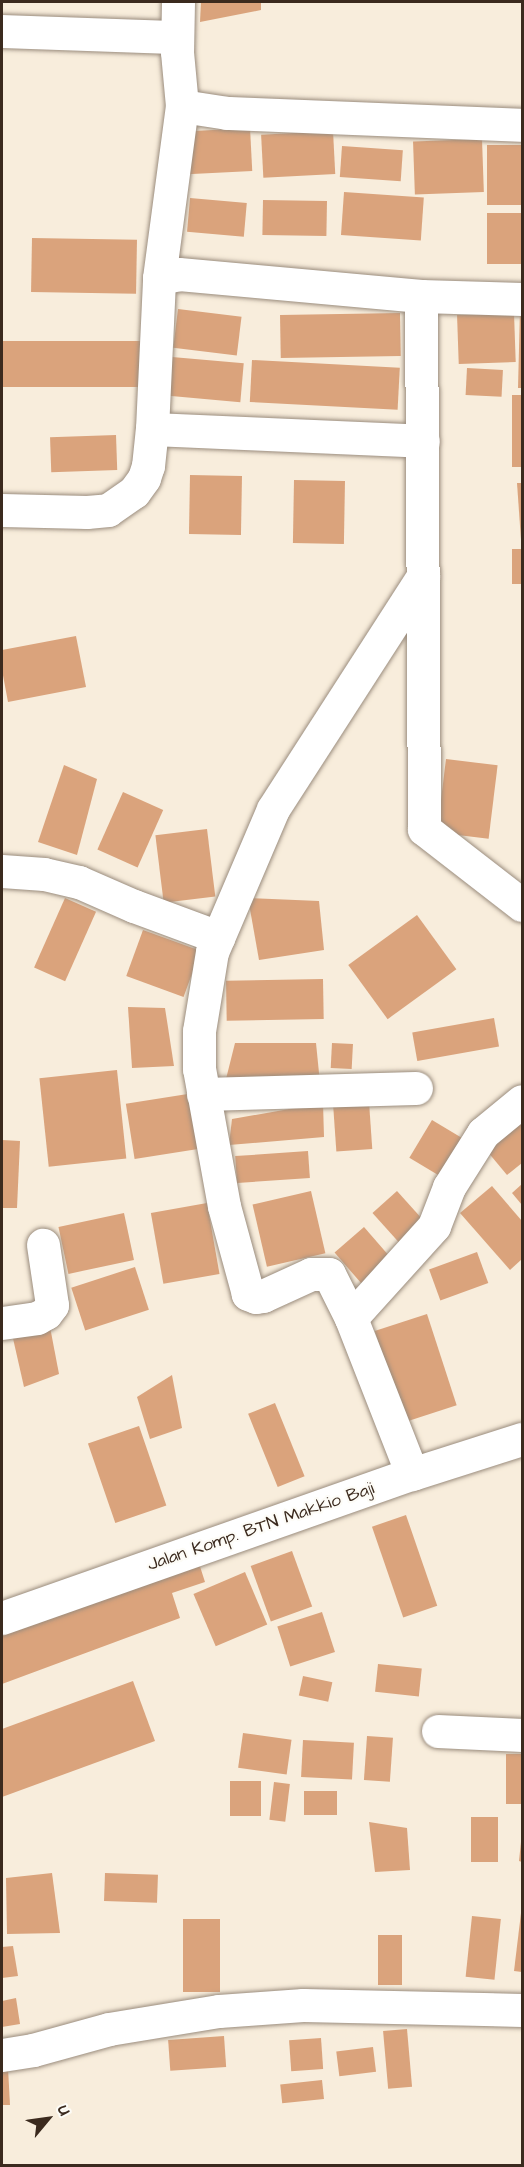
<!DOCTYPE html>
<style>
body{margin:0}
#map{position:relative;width:524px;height:2167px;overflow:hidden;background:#f8eddc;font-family:"Architects Daughter",sans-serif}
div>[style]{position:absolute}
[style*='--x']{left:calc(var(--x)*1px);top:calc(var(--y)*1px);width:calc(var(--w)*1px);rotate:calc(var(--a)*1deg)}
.building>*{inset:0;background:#daa37c;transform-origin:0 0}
.roads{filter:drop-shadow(0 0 2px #9a8c7d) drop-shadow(0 0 2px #9a8c7d)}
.minor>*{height:33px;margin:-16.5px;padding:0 16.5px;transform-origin:16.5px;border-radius:16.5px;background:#fff}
span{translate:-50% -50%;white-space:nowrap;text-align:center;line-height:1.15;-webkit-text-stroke:4.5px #fdfcf7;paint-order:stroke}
.street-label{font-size:18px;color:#3b2a1e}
.frame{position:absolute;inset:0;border:3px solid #3b2a1e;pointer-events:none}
.north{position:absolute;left:18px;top:2089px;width:60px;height:60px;-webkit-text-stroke:4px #fdfcf7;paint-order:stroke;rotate:61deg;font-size:16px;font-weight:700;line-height:24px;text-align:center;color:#3b2a1e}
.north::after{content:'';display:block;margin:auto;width:21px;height:27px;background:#3b2a1e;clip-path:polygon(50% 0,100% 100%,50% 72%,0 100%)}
</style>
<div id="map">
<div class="building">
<div style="clip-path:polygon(201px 2px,261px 2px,261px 10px,200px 22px)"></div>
<div style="left:250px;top:128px;width:43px;height:65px;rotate:87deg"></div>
<div style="left:333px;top:131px;width:43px;height:72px;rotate:87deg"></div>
<div style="left:482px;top:139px;width:53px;height:69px;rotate:88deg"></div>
<div style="left:487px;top:145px;width:35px;height:60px"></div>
<div style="left:342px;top:146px;width:61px;height:31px;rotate:4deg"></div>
<div style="left:344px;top:192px;width:80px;height:43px;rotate:4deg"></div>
<div style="left:190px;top:198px;width:57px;height:34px;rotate:5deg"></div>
<div style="left:263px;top:200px;width:64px;height:35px;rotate:1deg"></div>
<div style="left:522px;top:213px;width:51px;height:35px;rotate:90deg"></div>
<div style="left:32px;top:238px;width:105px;height:54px;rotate:1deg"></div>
<div style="left:178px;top:309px;width:64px;height:39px;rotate:7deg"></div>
<div style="clip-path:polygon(520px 309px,522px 309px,522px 388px,518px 388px)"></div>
<div style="left:400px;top:313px;width:43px;height:120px;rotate:89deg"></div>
<div style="left:514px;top:313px;width:49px;height:57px;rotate:88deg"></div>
<div style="left:142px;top:341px;width:46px;height:140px;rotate:90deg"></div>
<div style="left:172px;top:357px;width:72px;height:39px;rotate:5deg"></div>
<div style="left:252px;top:360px;width:148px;height:42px;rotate:3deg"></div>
<div style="left:467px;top:368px;width:36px;height:27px;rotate:3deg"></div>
<div style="left:522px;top:395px;width:72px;height:10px;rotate:90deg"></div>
<div style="left:116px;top:435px;width:35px;height:66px;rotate:88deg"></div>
<div style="left:190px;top:475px;width:52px;height:59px;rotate:1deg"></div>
<div style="left:294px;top:480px;width:51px;height:63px;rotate:1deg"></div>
<div style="clip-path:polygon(517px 483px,522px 483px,522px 540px,521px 540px)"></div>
<div style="left:512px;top:549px;width:10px;height:35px"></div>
<div style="clip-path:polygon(76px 636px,86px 687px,8px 702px,2px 670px,2px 650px)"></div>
<div style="left:446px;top:759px;width:52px;height:74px;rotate:7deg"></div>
<div style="clip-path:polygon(64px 765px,97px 779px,77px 855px,38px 842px)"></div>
<div style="left:123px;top:792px;width:44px;height:63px;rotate:24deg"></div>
<div style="left:207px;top:829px;width:68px;height:52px;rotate:83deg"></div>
<div style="left:65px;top:898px;width:34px;height:76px;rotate:24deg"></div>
<div style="clip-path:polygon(248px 898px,319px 901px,324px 950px,259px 960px)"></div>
<div style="left:417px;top:915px;width:67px;height:85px;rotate:54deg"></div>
<div style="left:143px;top:930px;width:61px;height:49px;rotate:20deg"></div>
<div style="left:323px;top:979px;width:40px;height:97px;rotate:89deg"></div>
<div style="clip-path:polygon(128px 1007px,165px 1008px,174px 1066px,132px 1068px)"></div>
<div style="left:494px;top:1018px;width:29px;height:83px;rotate:80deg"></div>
<div style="clip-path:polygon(235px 1043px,316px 1043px,320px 1083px,225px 1083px)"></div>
<div style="left:332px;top:1043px;width:21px;height:25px;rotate:3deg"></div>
<div style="left:117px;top:1070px;width:89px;height:78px;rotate:84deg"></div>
<div style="left:194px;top:1093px;width:56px;height:69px;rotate:81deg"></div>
<div style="left:369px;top:1102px;width:47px;height:36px;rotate:86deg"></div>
<div style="clip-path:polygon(323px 1103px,324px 1137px,229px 1145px,232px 1119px)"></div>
<div style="left:432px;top:1120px;width:37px;height:44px;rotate:31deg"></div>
<div style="clip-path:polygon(522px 1122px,522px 1163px,507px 1175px,487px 1151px)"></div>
<div style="clip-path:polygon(2px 1140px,20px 1141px,17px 1208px,2px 1208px)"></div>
<div style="left:308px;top:1151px;width:27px;height:73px;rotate:86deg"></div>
<div style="clip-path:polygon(522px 1184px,522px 1205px,512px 1193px)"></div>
<div style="clip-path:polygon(492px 1186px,522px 1221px,522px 1259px,510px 1270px,460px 1213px)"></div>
<div style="left:311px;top:1191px;width:64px;height:60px;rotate:77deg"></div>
<div style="left:397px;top:1191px;width:40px;height:33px;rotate:48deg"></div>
<div style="left:207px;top:1203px;width:72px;height:57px;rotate:80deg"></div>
<div style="left:124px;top:1213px;width:48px;height:67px;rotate:78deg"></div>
<div style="left:364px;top:1227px;width:44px;height:39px;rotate:49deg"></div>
<div style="left:477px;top:1252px;width:33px;height:51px;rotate:70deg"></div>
<div style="left:135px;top:1267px;width:45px;height:67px;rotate:72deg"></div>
<div style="left:427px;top:1314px;width:96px;height:55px;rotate:72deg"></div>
<div style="clip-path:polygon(50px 1327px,59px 1374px,24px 1387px,12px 1334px)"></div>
<div style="clip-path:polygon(172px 1375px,182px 1428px,150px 1439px,137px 1397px)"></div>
<div style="left:275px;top:1403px;width:79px;height:29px;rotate:68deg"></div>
<div style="left:139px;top:1426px;width:84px;height:54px;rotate:71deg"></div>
<div style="left:406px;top:1515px;width:96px;height:36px;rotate:71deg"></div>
<div style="left:292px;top:1551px;width:59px;height:44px;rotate:70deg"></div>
<div style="clip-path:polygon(196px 1554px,205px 1582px,172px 1593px,180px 1618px,2px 1684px,2px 1621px)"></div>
<div style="left:245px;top:1572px;width:57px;height:56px;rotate:67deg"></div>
<div style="left:322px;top:1612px;width:42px;height:47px;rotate:72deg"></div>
<div style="left:378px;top:1664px;width:44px;height:28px;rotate:6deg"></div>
<div style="left:303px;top:1676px;width:30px;height:20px;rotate:12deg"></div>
<div style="clip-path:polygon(133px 1681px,155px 1741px,2px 1797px,2px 1729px)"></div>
<div style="left:243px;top:1733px;width:49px;height:35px;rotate:8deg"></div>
<div style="left:367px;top:1736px;width:26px;height:44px;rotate:4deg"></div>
<div style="left:303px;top:1740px;width:51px;height:37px;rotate:3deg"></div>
<div style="left:506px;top:1754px;width:16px;height:50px"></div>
<div style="left:230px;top:1781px;width:31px;height:35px"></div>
<div style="left:274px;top:1782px;width:16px;height:38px;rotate:7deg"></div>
<div style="left:304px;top:1791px;width:33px;height:24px"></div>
<div style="left:471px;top:1817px;width:27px;height:45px"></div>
<div style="clip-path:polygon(369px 1822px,407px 1828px,410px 1870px,375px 1872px)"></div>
<div style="clip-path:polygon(521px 1842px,522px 1842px,522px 1862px,519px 1861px)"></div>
<div style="clip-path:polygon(52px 1873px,60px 1933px,7px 1934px,6px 1878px)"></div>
<div style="left:105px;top:1873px;width:53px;height:28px;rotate:2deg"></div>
<div style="clip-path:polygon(521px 1913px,522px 1913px,522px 1972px,514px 1971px)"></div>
<div style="left:472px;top:1916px;width:29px;height:61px;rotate:6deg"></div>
<div style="left:183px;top:1919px;width:37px;height:73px"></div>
<div style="left:402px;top:1935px;width:50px;height:24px;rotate:90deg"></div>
<div style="clip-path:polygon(13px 1946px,18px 1976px,2px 1978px,2px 1947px)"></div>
<div style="clip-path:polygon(16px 1998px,20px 2024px,2px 2027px,2px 2001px)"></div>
<div style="left:407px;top:2029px;width:58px;height:24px;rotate:85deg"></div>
<div style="left:224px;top:2036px;width:31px;height:56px;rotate:86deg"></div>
<div style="left:321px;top:2038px;width:31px;height:32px;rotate:86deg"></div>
<div style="left:373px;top:2047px;width:25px;height:37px;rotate:83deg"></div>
<div style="clip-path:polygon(8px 2068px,10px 2105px,2px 2105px,2px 2069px)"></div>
<div style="left:322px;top:2080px;width:19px;height:42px;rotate:84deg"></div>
</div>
<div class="roads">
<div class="minor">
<div style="--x:178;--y:2;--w:50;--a:91.1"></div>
<div style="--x:177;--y:52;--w:54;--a:84.7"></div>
<div style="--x:182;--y:106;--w:46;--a:8.8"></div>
<div style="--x:227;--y:113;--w:295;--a:2.3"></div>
<div style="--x:2;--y:31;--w:175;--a:2"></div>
<div style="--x:159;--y:278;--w:174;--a:-82.4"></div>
<div style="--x:421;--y:296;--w:533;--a:89.68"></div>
<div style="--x:424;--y:829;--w:124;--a:37.8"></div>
<div style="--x:152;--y:429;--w:271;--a:2.5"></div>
<div style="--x:2;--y:510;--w:85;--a:1.3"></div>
<div style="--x:87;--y:512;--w:21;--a:-5"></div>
<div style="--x:108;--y:510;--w:32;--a:-35"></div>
<div style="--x:134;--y:492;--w:17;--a:-54"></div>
<div style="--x:144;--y:478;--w:13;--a:-72"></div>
<div style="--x:148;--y:466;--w:37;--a:-84"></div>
<div style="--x:152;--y:429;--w:151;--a:-87.3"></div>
<div style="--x:159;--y:278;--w:20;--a:-11"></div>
<div style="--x:179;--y:274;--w:243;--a:5.2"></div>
<div style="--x:421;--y:296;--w:101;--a:1.7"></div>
<div style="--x:2;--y:871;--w:42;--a:4.1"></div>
<div style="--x:44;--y:874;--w:36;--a:13"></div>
<div style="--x:79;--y:882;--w:60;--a:23.6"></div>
<div style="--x:134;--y:906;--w:90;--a:20.3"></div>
<div style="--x:203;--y:1094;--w:213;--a:-1.6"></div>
<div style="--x:351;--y:1318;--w:124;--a:-47.9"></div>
<div style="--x:434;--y:1226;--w:42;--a:-69"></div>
<div style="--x:449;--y:1187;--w:64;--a:-57.8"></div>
<div style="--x:483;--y:1133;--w:50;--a:-39.4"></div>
<div style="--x:2;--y:1323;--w:35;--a:-8"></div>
<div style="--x:37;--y:1318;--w:10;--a:-29"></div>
<div style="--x:46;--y:1313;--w:10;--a:-53"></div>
<div style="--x:52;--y:1305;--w:61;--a:-98.5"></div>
<div style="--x:412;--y:1474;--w:168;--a:-111.4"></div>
<div style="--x:351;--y:1318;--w:49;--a:-116.6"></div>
<div style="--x:329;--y:1274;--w:18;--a:180"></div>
<div style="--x:311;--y:1274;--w:53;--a:155.4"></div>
<div style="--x:263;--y:1296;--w:7;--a:172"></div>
<div style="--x:256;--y:1297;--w:9;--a:-159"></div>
<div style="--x:248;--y:1294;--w:91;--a:-105.3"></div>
<div style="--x:224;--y:1206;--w:139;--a:-100.3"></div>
<div style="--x:199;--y:1069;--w:38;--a:-90"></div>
<div style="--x:199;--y:1031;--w:80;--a:-80.7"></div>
<div style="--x:212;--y:952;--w:155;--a:-66.9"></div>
<div style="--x:273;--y:809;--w:277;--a:-57.2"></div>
<div style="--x:2;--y:1618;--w:435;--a:-19.4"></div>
<div style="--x:412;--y:1474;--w:115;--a:-17.7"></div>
<div style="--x:438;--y:1731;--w:84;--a:2.7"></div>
<div style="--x:2;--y:2055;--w:31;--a:-9"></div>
<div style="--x:33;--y:2050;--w:79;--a:-15.4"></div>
<div style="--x:109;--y:2029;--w:111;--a:-9.3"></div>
<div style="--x:219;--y:2011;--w:84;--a:-4.1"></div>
<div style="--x:303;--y:2005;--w:219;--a:1.3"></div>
</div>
</div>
<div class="street-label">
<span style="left:261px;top:1527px;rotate:-19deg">Jalan Komp. BTN Makkio Baji</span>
</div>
<div class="frame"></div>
<div class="north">U</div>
</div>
